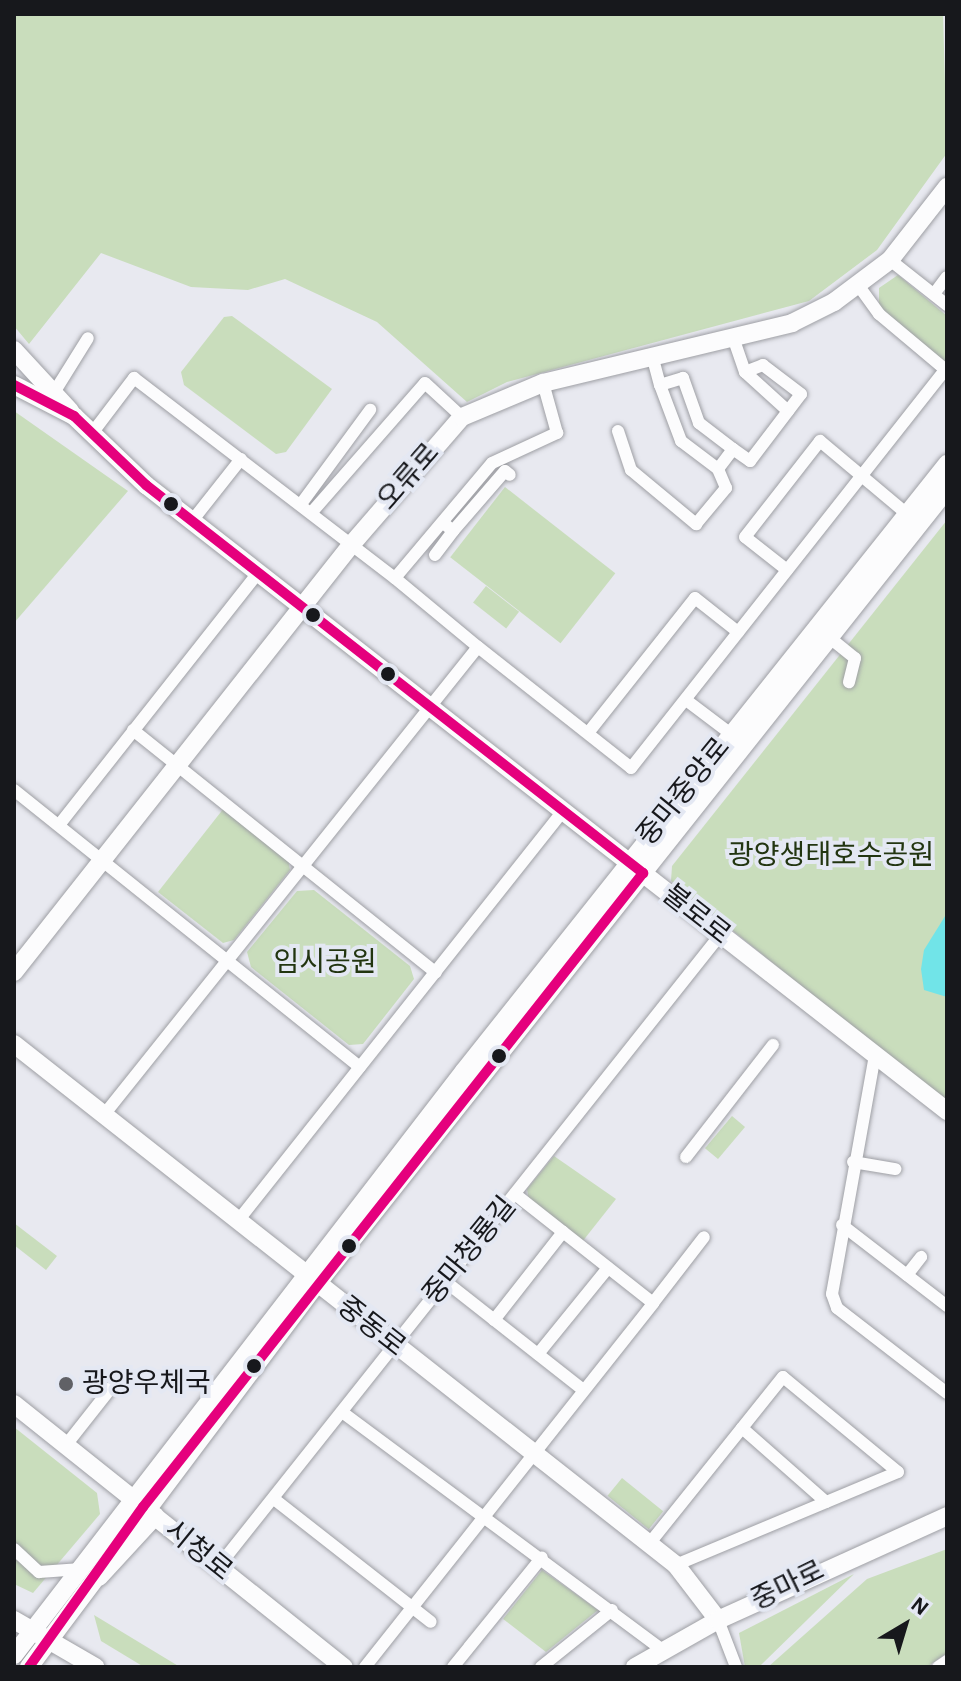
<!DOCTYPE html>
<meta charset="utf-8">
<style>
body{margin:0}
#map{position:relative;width:961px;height:1681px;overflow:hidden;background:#e8e9f0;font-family:"Alegreya Sans","Noto Sans KR",sans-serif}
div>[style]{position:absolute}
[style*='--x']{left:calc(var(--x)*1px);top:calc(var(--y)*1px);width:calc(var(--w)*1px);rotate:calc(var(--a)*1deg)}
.green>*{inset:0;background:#c9ddbc;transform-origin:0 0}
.water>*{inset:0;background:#71e4e8}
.roads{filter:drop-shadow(0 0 2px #9e9fa4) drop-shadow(0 0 2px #9e9fa4)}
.street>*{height:12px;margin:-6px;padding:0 6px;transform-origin:6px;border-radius:6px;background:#fcfcfd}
.secondary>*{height:18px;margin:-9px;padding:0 9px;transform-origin:9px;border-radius:9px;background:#fcfcfd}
.bus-1>*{height:10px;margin:-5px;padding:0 5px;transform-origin:5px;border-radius:5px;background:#e5007d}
.dots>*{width:22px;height:22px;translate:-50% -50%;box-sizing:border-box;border:4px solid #e4e8f3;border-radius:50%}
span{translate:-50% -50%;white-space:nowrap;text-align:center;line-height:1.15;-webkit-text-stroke:8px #e4e8f3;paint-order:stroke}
.street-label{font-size:28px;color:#17181c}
.park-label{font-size:28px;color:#223510}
.poi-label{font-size:28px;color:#17181c}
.left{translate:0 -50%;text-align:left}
.frame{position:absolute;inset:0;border:16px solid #17181c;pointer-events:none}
.north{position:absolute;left:865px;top:1585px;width:80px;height:80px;-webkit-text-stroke:6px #e4e8f3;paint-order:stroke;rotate:38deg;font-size:22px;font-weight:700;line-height:32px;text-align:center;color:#17181c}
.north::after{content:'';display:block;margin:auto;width:28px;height:36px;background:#17181c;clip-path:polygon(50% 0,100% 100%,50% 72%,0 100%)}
</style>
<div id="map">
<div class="green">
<div style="clip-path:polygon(14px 14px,943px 14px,947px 153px,877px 250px,809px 301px,507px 382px,467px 402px,377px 322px,285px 279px,248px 290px,191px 287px,101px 253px,29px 344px,14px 326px)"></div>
<div style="clip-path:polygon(898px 275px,947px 316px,947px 368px,879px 306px,879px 288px)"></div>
<div style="clip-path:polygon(232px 316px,332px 389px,286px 452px,276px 454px,184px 385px,181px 372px,224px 317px)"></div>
<div style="clip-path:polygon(14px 411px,128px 491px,14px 623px)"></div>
<div style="left:505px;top:487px;width:140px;height:89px;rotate:38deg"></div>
<div style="clip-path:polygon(947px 520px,947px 1103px,671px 881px,672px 866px)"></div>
<div style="left:486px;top:586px;width:42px;height:21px;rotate:38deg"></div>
<div style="clip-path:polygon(224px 808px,288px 859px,290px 870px,234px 940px,223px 943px,158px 892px)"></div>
<div style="clip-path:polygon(314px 890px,410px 966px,414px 979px,363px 1044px,349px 1045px,251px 967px,247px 952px,297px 891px)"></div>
<div style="left:732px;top:1116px;width:17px;height:42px;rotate:40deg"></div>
<div style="clip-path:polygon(554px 1156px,616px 1199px,582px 1242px,529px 1200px,527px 1189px)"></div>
<div style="clip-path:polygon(14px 1223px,57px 1256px,46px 1270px,14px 1245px)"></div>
<div style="clip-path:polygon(14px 1427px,97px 1493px,100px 1514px,33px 1593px,14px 1584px)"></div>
<div style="left:622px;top:1478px;width:53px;height:23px;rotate:39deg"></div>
<div style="clip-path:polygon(947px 1549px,947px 1653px,927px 1667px,768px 1667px,867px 1579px)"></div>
<div style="clip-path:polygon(542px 1570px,598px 1610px,546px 1652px,503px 1619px)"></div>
<div style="clip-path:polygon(854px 1574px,759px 1667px,745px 1667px,739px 1633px)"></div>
<div style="clip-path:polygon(94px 1615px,180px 1667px,144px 1667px,101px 1641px)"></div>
</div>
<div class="water">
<div style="clip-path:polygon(947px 913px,947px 997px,924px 990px,921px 969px,924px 950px)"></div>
</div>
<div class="roads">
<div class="street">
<div style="--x:890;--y:260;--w:73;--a:38.3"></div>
<div style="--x:858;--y:285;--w:36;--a:54"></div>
<div style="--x:879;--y:314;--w:89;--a:40"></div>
<div style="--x:934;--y:294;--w:21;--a:-53"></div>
<div style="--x:653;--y:359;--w:27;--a:75"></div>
<div style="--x:660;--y:385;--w:60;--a:69.4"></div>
<div style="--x:681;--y:441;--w:46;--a:37.1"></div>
<div style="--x:718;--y:469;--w:25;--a:-53"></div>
<div style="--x:733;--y:449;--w:43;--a:-142.6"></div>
<div style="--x:699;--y:423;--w:48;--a:-109.6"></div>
<div style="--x:683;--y:378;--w:24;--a:163"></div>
<div style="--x:745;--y:372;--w:58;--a:42.2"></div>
<div style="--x:55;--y:391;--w:62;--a:-58.1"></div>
<div style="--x:618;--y:431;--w:41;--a:71.6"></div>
<div style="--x:631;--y:470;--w:85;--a:39.7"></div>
<div style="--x:696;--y:524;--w:47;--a:-50.2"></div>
<div style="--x:726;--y:488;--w:21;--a:-113"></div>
<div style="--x:93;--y:432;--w:68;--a:-52.8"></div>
<div style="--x:134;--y:378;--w:329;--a:37.5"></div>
<div style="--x:395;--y:578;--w:150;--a:-49.9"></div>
<div style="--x:492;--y:463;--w:72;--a:-24.8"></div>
<div style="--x:557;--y:433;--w:52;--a:-105.6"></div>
<div style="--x:733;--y:449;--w:21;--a:35"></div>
<div style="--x:750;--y:461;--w:84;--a:-52.7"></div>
<div style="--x:801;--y:394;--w:48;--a:-142.7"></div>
<div style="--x:763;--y:365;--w:19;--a:159"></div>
<div style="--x:745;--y:372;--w:36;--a:-109"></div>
<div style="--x:301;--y:504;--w:117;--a:-53.7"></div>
<div style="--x:312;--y:512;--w:171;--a:-48.8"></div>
<div style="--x:425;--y:383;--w:50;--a:42.6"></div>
<div style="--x:192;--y:521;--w:79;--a:-51.7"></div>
<div style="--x:453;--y:531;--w:79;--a:-49.1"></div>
<div style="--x:505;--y:471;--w:6;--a:39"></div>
<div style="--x:435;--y:555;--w:30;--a:-53"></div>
<div style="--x:453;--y:531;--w:8;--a:-140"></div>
<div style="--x:787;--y:570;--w:53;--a:-141.8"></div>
<div style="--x:745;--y:537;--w:122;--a:-52"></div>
<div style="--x:820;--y:441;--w:114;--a:40"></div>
<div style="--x:830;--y:638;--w:32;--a:39"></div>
<div style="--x:855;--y:658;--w:25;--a:104"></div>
<div style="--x:478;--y:647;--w:195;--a:38.3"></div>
<div style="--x:631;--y:768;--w:507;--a:-51.73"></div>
<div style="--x:686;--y:700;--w:56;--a:37.1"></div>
<div style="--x:133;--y:730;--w:388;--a:38.7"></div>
<div style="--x:588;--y:733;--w:172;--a:-51.6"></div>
<div style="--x:695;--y:598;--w:55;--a:38.3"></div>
<div style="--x:14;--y:790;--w:443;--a:38.7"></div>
<div style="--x:59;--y:825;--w:321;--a:-51.7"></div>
<div style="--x:875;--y:1055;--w:243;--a:100.2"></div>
<div style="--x:832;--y:1294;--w:15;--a:70"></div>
<div style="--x:837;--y:1308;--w:139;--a:37.7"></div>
<div style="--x:103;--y:1116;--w:600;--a:-51.36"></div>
<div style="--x:478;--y:647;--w:108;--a:-140.3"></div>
<div style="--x:686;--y:1157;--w:142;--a:-52.2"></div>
<div style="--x:853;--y:1162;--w:43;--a:9.5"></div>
<div style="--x:237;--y:1222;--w:525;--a:-51.58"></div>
<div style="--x:842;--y:1225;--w:133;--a:37.6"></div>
<div style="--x:907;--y:1275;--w:23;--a:-52"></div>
<div style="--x:446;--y:1282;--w:174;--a:38.2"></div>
<div style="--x:653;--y:1303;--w:83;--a:-52.3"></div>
<div style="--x:494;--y:1320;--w:112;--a:-51.9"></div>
<div style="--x:538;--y:1354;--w:111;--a:-50.9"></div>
<div style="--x:342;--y:1412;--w:399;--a:36.6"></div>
<div style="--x:742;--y:1428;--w:112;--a:41.4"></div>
<div style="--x:66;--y:1445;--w:79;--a:-51.7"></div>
<div style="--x:274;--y:1499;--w:199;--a:38.1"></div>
<div style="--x:649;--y:1544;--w:214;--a:-51.3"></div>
<div style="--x:783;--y:1377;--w:149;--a:39.6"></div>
<div style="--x:898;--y:1472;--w:241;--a:157.3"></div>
<div style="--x:14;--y:1549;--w:34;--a:43"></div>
<div style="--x:39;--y:1572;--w:42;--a:-4.1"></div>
<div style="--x:218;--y:1567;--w:809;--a:-51.53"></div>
<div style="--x:718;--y:1620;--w:50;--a:69"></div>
<div style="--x:365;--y:1667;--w:464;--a:-51.6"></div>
<div style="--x:653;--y:1303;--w:176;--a:-141.7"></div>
<div style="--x:453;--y:1667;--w:141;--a:-51"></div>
<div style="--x:541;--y:1667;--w:91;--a:-38.8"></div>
<div style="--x:938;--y:1667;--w:11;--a:-34"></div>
</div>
<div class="secondary">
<div style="--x:14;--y:350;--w:83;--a:47.4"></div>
<div style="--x:14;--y:385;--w:68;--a:27.3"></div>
<div style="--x:74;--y:416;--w:100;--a:43.8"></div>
<div style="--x:146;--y:485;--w:1017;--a:38.01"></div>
<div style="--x:14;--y:972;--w:544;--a:-51.72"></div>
<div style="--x:351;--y:545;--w:169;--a:-49.1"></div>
<div style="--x:462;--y:417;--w:88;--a:-22.8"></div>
<div style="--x:543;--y:383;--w:256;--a:-13.5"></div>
<div style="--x:792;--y:323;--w:47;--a:-26.6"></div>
<div style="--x:834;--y:302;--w:70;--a:-36.9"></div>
<div style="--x:890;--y:260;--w:93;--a:-52"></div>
<div style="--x:14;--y:1044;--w:842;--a:38.2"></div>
<div style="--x:676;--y:1565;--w:69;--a:52.6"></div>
<div style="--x:14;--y:1404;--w:422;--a:38.6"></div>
<div style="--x:99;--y:1577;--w:83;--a:-47.4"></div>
<div style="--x:14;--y:1620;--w:94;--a:30.1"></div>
<div style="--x:14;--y:1655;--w:737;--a:-52.38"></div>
<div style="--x:464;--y:1071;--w:776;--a:-51.49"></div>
<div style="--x:29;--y:1667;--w:479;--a:-53.1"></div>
<div style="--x:317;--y:1284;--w:1014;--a:-51.6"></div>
<div style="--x:635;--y:1667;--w:95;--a:-29.5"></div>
<div style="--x:718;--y:1620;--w:252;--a:-24.4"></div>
</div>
</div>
<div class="bus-1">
<div style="--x:14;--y:385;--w:68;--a:27.3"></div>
<div style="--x:74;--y:416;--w:100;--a:43.8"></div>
<div style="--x:146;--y:485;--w:631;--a:37.98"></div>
<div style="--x:643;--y:873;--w:807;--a:128.26"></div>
<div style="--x:143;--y:1507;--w:196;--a:125.5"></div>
</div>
<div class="dots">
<div style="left:171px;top:504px;background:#17181c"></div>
<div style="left:313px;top:615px;background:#17181c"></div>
<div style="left:388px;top:674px;background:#17181c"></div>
<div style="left:499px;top:1056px;background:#17181c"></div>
<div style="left:349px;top:1246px;background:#17181c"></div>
<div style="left:254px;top:1366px;background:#17181c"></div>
<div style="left:66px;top:1384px;background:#606166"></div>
</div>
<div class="street-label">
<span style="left:409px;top:477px;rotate:-49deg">오류로</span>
<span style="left:684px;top:792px;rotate:-51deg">중마중앙로</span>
<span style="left:696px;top:915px;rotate:38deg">불로로</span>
<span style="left:470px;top:1251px;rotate:-51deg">중마청룡길</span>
<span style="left:371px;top:1327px;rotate:38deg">중동로</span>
<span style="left:198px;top:1551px;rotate:39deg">시청로</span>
<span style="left:788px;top:1586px;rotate:-26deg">중마로</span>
</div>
<div class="park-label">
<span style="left:831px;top:856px">광양생태호수공원</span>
<span style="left:325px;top:963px">임시공원</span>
</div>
<div class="poi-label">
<span class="left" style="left:82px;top:1384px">광양우체국</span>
</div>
<div class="frame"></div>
<div class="north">N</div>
</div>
